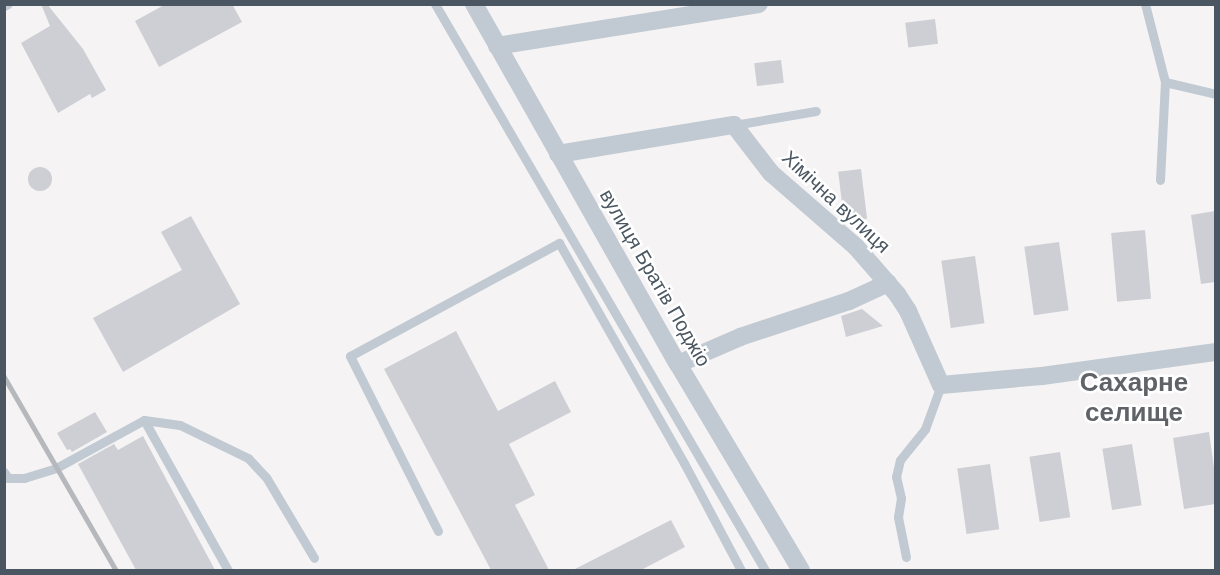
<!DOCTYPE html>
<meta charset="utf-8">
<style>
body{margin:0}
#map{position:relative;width:1220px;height:575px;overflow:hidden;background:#f5f3f3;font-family:Helvetica,sans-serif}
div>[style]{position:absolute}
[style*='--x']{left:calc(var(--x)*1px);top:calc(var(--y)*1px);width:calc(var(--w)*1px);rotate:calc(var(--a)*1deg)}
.building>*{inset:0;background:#cdcfd5;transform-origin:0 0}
.round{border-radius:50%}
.service>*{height:9px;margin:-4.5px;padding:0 4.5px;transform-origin:4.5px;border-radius:4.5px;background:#c1cad2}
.minor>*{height:18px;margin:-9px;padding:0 9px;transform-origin:9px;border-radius:9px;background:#c1cad2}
.rail>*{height:4.5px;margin:-2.25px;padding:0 2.25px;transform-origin:2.25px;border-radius:2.25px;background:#b5b8bd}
span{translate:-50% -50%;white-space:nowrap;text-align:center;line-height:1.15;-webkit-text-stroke:5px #fff;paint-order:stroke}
.street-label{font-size:20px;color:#4a5661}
.district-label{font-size:26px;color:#5f6368;font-weight:700}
.frame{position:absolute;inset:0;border:6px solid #4a5661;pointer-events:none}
</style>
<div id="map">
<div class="building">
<div style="clip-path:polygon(41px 4px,47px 4px,83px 49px,106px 90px,92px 98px,90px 94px,58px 113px,21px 43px,50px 26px)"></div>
<div style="clip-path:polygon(166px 4px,232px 4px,242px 22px,159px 67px,135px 21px)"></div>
<div style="left:935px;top:19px;width:25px;height:30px;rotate:83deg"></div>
<div style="left:781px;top:60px;width:23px;height:27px;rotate:83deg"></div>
<div class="round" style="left:28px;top:167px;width:24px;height:24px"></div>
<div style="left:861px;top:169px;width:50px;height:23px;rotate:83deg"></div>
<div style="clip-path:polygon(1215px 211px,1215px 282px,1201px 284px,1191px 215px)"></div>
<div style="clip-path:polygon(191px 216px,240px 304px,123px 372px,93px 318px,182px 270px,161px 232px)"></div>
<div style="left:1145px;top:230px;width:69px;height:34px;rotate:85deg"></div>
<div style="left:1059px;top:242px;width:69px;height:35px;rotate:82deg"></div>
<div style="left:975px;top:256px;width:68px;height:34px;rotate:82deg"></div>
<div style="clip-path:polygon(862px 309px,883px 326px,846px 337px,841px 316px)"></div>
<div style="clip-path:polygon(456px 331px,498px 411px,555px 381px,571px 412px,509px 444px,535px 495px,515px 505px,549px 570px,491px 570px,384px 369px)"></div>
<div style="clip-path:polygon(95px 412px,107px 432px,72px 452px,70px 449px,67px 450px,57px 433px)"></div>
<div style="clip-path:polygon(1209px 432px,1215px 475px,1215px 504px,1184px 509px,1173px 438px)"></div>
<div style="clip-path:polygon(143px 436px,215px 570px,136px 570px,78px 464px,114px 444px,118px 450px)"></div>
<div style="left:1132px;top:444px;width:62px;height:30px;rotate:81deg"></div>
<div style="left:1060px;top:452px;width:66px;height:31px;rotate:81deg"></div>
<div style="left:990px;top:464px;width:66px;height:33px;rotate:82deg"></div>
<div style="clip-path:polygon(671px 520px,685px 547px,641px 570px,573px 570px)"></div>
</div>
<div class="service">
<div style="--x:435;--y:4;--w:655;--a:59.76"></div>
<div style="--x:1145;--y:4;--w:81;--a:75.6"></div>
<div style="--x:4;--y:6;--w:4;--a:-27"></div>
<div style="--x:734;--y:125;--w:83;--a:-9.7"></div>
<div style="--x:1160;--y:180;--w:98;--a:-87.1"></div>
<div style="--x:1165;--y:82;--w:52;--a:13.2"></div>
<div style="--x:144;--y:420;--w:172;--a:60.8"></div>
<div style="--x:4;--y:472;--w:7;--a:56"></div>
<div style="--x:8;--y:478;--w:16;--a:0"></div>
<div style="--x:24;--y:478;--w:34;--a:-17"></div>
<div style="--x:56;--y:468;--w:100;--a:-28.6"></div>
<div style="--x:144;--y:420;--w:36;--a:8"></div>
<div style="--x:180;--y:425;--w:76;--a:25.9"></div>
<div style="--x:248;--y:458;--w:26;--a:47"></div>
<div style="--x:266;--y:477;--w:94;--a:59.3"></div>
<div style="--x:438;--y:531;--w:196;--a:-116.7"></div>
<div style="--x:350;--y:356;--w:238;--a:-28.4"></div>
<div style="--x:559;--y:243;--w:253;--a:60.4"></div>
<div style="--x:684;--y:463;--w:121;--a:62"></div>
<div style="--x:906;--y:557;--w:41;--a:-101.3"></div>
<div style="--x:898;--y:517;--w:19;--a:-81"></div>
<div style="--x:901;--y:498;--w:22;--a:-103"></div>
<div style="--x:896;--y:477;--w:17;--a:-77"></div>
<div style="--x:900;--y:460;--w:40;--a:-51"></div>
<div style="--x:925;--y:429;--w:47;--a:-70"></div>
</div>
<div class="minor">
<div style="--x:474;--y:4;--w:414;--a:60.5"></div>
<div style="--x:678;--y:364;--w:240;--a:59.2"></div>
<div style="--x:497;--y:46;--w:265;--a:-9.1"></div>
<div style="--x:558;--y:154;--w:178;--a:-9.4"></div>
<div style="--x:734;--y:125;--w:61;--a:52.4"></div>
<div style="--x:771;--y:173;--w:113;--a:41"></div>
<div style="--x:856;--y:247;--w:62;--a:48.9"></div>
<div style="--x:897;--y:294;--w:20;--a:57"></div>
<div style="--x:908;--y:311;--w:81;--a:66"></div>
<div style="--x:941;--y:385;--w:101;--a:-5.1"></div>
<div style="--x:1042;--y:376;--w:176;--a:-7.9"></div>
<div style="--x:678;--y:364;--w:68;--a:-23.5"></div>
<div style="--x:740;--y:337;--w:115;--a:-18.3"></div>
<div style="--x:849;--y:301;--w:43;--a:-24.8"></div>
</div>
<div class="rail">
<div style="--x:4;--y:376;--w:224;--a:60"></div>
</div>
<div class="street-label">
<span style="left:836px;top:202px;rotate:43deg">Хімічна вулиця</span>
<span style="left:655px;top:278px;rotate:60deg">вулиця Братів Поджіо</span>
</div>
<div class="district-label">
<span style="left:1134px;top:398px">Сахарне<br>селище</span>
</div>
<div class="frame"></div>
</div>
